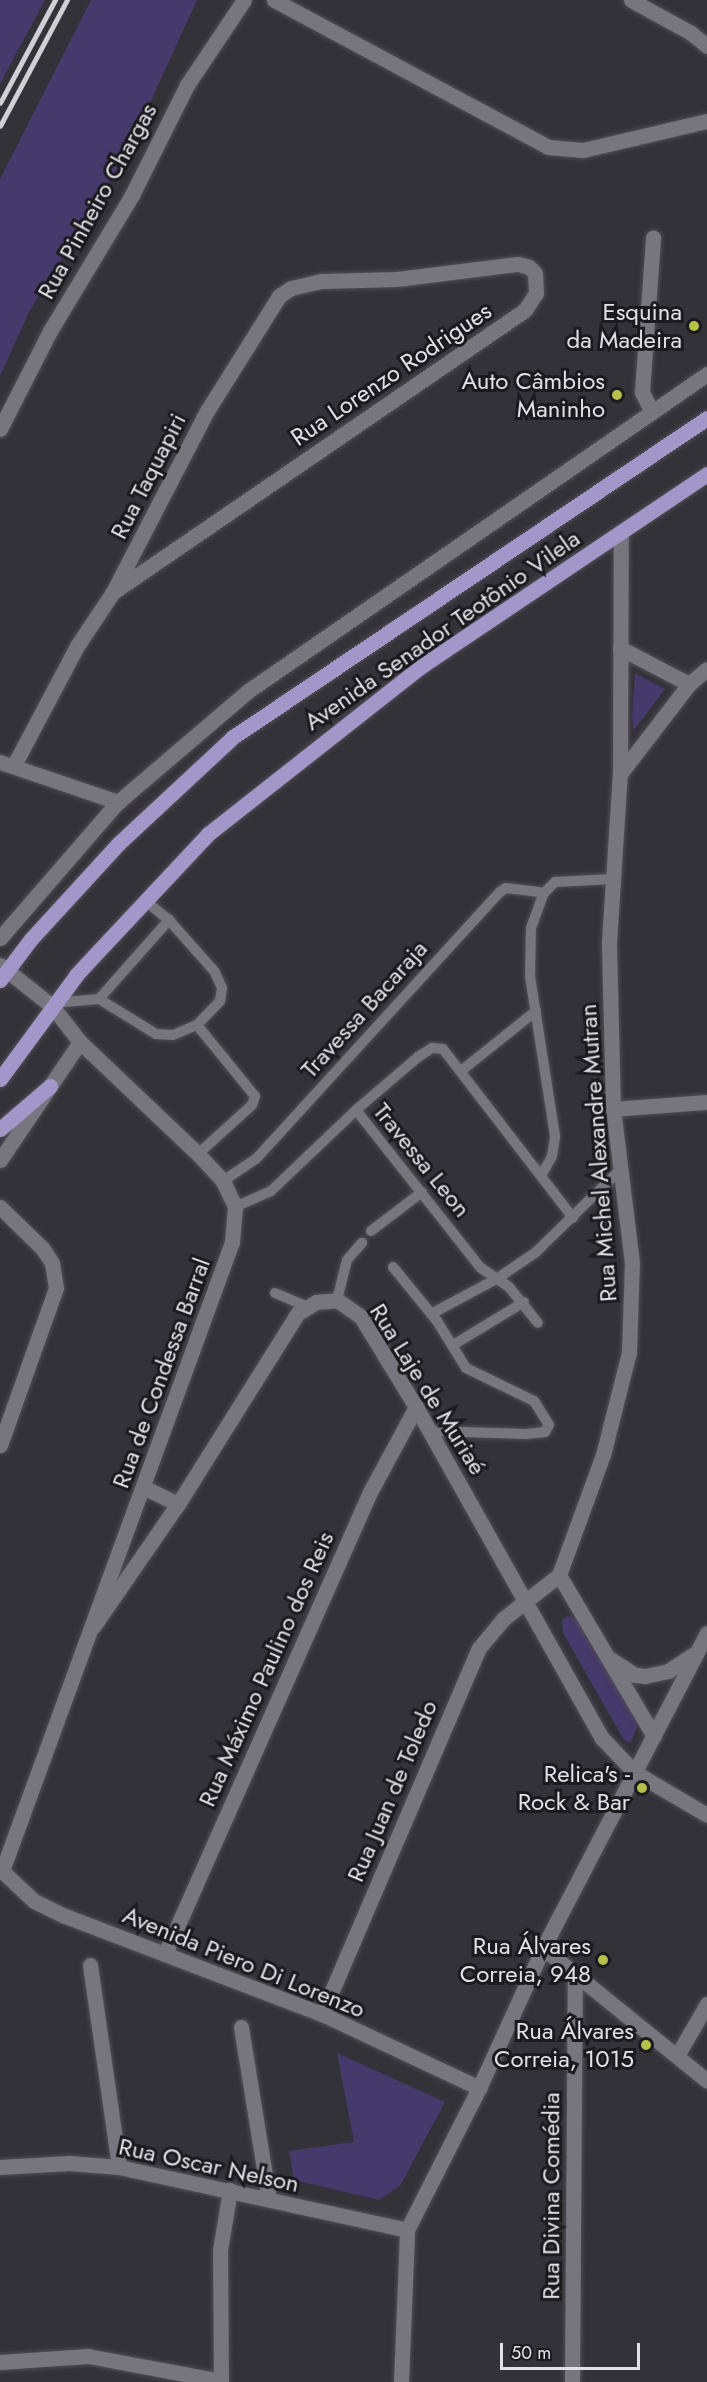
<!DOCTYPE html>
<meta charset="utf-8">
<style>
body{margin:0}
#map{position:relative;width:707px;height:2382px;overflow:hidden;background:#333239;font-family:Jost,sans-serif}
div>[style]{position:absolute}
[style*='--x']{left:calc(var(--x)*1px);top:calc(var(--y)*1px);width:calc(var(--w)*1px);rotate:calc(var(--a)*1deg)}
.green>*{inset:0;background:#46396b}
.roads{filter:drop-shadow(0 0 2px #4f4e54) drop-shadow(0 0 2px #4f4e54)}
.lane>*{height:10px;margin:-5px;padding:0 5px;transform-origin:5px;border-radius:5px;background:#77757e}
.street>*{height:15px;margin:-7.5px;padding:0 7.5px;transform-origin:7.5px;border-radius:7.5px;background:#77757e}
.primary>*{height:15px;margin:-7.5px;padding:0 7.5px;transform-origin:7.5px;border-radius:7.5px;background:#a397c9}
.rail>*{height:4.5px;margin:-2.25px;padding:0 2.25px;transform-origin:2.25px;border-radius:2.25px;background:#d0cfd4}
.dots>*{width:16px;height:16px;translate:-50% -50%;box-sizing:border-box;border:3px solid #1b1a1e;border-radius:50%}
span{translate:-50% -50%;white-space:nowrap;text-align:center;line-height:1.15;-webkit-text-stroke:6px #1b1a1e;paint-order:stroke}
.street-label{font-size:24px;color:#e2e1e6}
.poi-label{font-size:24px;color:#e2e1e6}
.right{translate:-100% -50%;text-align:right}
.scale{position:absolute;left:500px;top:2343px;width:140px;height:27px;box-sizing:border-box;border:3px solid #e2e1e6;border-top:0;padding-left:8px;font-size:18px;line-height:21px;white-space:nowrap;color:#e2e1e6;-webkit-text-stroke:4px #1b1a1e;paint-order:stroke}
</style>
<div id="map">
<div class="green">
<div style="clip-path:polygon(0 0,45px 0,0 84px)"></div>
<div style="clip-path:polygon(91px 0,197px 0,128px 151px,29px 312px,0 376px,0 179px)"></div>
<div style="clip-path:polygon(635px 673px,665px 689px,634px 730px,632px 717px)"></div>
<div style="clip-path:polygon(568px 1616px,576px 1619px,638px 1724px,631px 1743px,624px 1740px,563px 1633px,562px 1620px)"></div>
<div style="clip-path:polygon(337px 2053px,445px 2102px,400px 2186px,379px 2200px,294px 2180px,289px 2151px,354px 2142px)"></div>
</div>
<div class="roads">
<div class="lane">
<div style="--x:99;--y:999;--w:106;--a:-48.5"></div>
<div style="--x:54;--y:1003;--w:45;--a:-5.1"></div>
<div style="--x:99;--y:999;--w:67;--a:31.6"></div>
<div style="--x:156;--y:1034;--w:17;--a:3"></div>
<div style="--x:173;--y:1035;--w:26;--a:-23"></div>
<div style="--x:197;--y:1025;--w:33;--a:-46"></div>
<div style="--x:220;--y:1001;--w:13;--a:-81"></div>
<div style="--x:222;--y:988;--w:17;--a:-114"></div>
<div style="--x:215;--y:972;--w:69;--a:-131.5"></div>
<div style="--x:169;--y:920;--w:32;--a:-141"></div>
<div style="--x:197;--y:1025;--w:92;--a:50.8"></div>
<div style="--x:255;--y:1096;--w:9;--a:108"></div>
<div style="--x:252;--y:1105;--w:73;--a:137.8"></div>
<div style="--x:461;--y:1071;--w:96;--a:-38.7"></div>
<div style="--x:356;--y:1110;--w:82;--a:-40.5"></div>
<div style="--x:418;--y:1057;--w:17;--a:-33"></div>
<div style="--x:432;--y:1048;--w:11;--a:5"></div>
<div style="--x:443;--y:1049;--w:213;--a:52.4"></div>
<div style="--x:541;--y:1176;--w:23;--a:-61"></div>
<div style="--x:552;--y:1156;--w:20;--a:-81"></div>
<div style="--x:555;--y:1136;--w:161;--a:-98.9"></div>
<div style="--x:530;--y:977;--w:49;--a:-88.8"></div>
<div style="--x:531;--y:928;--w:37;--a:-70"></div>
<div style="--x:544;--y:893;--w:16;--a:-45"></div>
<div style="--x:555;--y:882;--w:57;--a:-3"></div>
<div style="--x:223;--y:1181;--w:40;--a:-34"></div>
<div style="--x:256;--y:1159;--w:362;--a:-47.6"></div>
<div style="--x:500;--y:892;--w:7;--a:-34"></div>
<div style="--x:506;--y:888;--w:38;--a:7"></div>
<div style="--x:235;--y:1207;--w:39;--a:-24"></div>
<div style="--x:271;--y:1191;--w:117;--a:-43.6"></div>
<div style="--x:356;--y:1110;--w:201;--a:51.7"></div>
<div style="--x:481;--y:1268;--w:34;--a:34"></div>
<div style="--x:509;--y:1287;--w:46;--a:51.1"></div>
<div style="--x:371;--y:1231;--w:64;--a:-37.4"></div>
<div style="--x:393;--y:1267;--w:70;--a:50.8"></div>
<div style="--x:437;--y:1321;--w:55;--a:58.3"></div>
<div style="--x:466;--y:1368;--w:76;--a:25.9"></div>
<div style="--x:534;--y:1401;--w:28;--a:58"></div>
<div style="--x:549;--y:1425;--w:8;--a:120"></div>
<div style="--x:545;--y:1432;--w:19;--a:174"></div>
<div style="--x:526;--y:1434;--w:95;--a:-178.2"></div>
<div style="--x:275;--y:1293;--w:33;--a:23"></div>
<div style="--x:337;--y:1300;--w:41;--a:-76"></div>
<div style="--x:347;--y:1260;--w:23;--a:-49"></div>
<div style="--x:431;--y:1314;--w:76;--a:-28.2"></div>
<div style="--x:498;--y:1278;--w:46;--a:-34.4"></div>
<div style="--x:536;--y:1252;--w:119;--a:-44.3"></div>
<div style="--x:453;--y:1345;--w:83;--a:-31.2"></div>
</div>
<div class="street">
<div style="--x:274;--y:0;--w:311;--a:28.2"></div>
<div style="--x:548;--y:147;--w:35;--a:5"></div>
<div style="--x:583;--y:150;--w:127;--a:-13.2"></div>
<div style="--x:631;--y:0;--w:68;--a:28.8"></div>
<div style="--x:691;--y:33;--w:21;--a:39"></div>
<div style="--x:651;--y:410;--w:20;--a:-117"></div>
<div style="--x:642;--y:392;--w:155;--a:-85.9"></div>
<div style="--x:0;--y:429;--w:110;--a:-63"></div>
<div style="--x:50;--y:331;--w:159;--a:-58.9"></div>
<div style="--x:132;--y:195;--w:123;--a:-63.4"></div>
<div style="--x:187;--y:85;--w:102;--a:-56.2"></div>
<div style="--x:620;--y:648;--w:78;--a:27.6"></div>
<div style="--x:0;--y:762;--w:125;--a:18.7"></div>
<div style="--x:14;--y:765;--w:135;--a:-62.1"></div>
<div style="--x:77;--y:646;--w:65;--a:-56.3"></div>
<div style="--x:113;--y:592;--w:204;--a:-62.6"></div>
<div style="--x:207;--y:411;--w:136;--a:-57.9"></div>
<div style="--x:279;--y:296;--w:14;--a:-34"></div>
<div style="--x:291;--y:288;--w:32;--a:-13"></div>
<div style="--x:322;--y:281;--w:75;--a:-1.5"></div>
<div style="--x:397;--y:279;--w:122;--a:-7.1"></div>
<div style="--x:518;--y:264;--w:11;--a:15"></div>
<div style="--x:529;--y:267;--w:8;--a:45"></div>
<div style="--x:535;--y:273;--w:20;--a:87"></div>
<div style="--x:536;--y:293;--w:20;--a:123"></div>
<div style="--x:525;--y:310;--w:499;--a:145.6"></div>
<div style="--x:620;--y:774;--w:113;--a:-52.5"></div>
<div style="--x:689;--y:684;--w:23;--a:-40"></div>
<div style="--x:0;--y:938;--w:180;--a:-49.1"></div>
<div style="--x:118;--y:802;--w:171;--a:-40.5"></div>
<div style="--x:248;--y:691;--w:558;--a:-34.63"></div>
<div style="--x:0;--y:965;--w:66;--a:38.3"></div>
<div style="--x:52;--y:1006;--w:46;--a:52.1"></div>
<div style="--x:80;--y:1042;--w:163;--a:43.5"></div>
<div style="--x:198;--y:1154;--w:37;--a:47"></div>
<div style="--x:223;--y:1181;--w:29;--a:65"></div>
<div style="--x:235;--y:1207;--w:35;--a:95"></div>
<div style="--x:232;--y:1242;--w:670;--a:110.09"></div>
<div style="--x:613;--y:1109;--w:94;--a:-4.3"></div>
<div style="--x:0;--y:1160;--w:143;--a:-55.9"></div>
<div style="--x:0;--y:1207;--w:60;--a:44.3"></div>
<div style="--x:43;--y:1249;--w:17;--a:57"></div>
<div style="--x:52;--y:1263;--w:25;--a:81"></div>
<div style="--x:56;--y:1288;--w:167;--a:109.6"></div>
<div style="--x:143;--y:1487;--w:39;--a:26"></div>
<div style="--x:559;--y:1575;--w:187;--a:59.5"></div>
<div style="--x:93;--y:1627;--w:150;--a:-55.4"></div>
<div style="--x:178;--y:1504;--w:226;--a:-57.9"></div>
<div style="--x:298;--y:1313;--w:21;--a:-31"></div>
<div style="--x:316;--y:1302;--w:21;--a:-5"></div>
<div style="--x:337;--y:1300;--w:29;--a:35"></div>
<div style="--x:361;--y:1317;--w:105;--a:58.6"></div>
<div style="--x:416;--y:1407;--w:380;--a:60.7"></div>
<div style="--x:602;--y:1738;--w:47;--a:46.7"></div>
<div style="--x:634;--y:1772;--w:85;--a:30.5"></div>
<div style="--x:612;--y:1660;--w:27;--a:33"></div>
<div style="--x:635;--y:1675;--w:10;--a:6"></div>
<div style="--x:645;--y:1676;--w:24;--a:-12"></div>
<div style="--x:668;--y:1671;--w:30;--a:-33"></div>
<div style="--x:0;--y:1869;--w:47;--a:43.3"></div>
<div style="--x:34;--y:1901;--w:34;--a:26"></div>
<div style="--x:65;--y:1916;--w:275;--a:20.9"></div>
<div style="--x:322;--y:2014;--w:174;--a:25.2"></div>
<div style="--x:543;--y:1948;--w:211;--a:39"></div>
<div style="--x:165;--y:1954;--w:505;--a:-66.07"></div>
<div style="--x:370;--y:1492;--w:97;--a:-61.6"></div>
<div style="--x:90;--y:1965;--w:204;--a:81.8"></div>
<div style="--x:322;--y:2014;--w:398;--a:-66.8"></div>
<div style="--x:479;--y:1648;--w:38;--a:-50"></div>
<div style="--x:503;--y:1619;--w:71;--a:-38.2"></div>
<div style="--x:559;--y:1575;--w:128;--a:-69.9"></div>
<div style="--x:603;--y:1455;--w:106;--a:-75.8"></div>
<div style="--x:629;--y:1352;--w:89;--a:-88.1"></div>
<div style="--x:632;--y:1263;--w:155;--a:-97"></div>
<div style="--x:613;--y:1109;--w:167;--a:-91.4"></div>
<div style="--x:609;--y:942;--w:168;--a:-86.3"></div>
<div style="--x:620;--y:774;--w:242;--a:-89.8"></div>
<div style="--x:241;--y:2027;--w:175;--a:80.8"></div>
<div style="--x:678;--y:2054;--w:58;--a:-59.9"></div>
<div style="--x:0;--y:2167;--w:69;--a:-3.3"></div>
<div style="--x:69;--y:2163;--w:50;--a:4.6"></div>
<div style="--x:119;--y:2167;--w:295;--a:12.3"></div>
<div style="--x:0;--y:2362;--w:88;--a:-3.9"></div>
<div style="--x:88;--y:2356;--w:135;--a:10.6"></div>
<div style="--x:221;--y:2382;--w:132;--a:-90.4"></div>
<div style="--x:220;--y:2250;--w:61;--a:-80.5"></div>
<div style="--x:401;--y:2382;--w:152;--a:-87.7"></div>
<div style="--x:407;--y:2230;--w:159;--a:-63.1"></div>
<div style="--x:479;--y:2088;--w:154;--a:-65.4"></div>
<div style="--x:543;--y:1948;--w:355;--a:-62.5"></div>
<div style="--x:572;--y:2382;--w:408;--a:-89.6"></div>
</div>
<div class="primary">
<div style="--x:0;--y:980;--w:51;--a:-52.9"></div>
<div style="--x:31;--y:939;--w:130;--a:-47.5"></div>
<div style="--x:119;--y:843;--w:156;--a:-42.9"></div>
<div style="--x:233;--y:737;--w:571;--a:-33.94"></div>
<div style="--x:0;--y:1079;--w:130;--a:-53.7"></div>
<div style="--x:77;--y:974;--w:192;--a:-46.9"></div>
<div style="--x:208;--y:834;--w:270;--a:-38.2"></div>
<div style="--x:420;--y:667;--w:346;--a:-33.9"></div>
<div style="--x:0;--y:1129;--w:66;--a:-40.7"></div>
</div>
</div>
<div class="rail">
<div style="--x:0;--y:103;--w:117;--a:-61.9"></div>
<div style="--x:0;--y:126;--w:143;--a:-62"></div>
</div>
<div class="dots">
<div style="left:694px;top:326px;background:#b6c149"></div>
<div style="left:617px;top:395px;background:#b6c149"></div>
<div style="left:642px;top:1788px;background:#b6c149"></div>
<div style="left:603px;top:1960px;background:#b6c149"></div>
<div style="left:646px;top:2045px;background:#b6c149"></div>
</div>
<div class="street-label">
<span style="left:97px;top:201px;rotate:-61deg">Rua Pinheiro Chargas</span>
<span style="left:391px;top:374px;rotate:-34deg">Rua Lorenzo Rodrigues</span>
<span style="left:148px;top:476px;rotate:-63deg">Rua Taquapiri</span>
<span style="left:442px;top:630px;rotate:-35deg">Avenida Senador Teotônio Vilela</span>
<span style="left:364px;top:1009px;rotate:-48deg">Travessa Bacaraja</span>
<span style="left:598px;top:1153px;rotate:-94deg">Rua Michel Alexandre Mutran</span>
<span style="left:422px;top:1160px;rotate:51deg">Travessa Leon</span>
<span style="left:161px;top:1373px;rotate:-70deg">Rua de Condessa Barral</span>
<span style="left:428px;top:1389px;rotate:58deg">Rua Laje de Muriaé</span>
<span style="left:266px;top:1669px;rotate:-66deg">Rua Máximo Paulino dos Reis</span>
<span style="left:392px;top:1791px;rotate:-67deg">Rua Juan de Toledo</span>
<span style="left:244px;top:1962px;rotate:22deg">Avenida Piero Di Lorenzo</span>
<span style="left:209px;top:2165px;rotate:12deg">Rua Oscar Nelson</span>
<span style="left:551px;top:2196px;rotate:-90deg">Rua Divina Comédia</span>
</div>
<div class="poi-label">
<span class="right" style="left:682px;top:326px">Esquina<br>da Madeira</span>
<span class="right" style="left:605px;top:395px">Auto Câmbios<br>Maninho</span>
<span class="right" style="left:630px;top:1788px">Relica's -<br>Rock &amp; Bar</span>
<span class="right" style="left:591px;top:1960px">Rua Álvares<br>Correia, 948</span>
<span class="right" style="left:634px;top:2045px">Rua Álvares<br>Correia, 1015</span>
</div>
<div class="scale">50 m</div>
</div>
